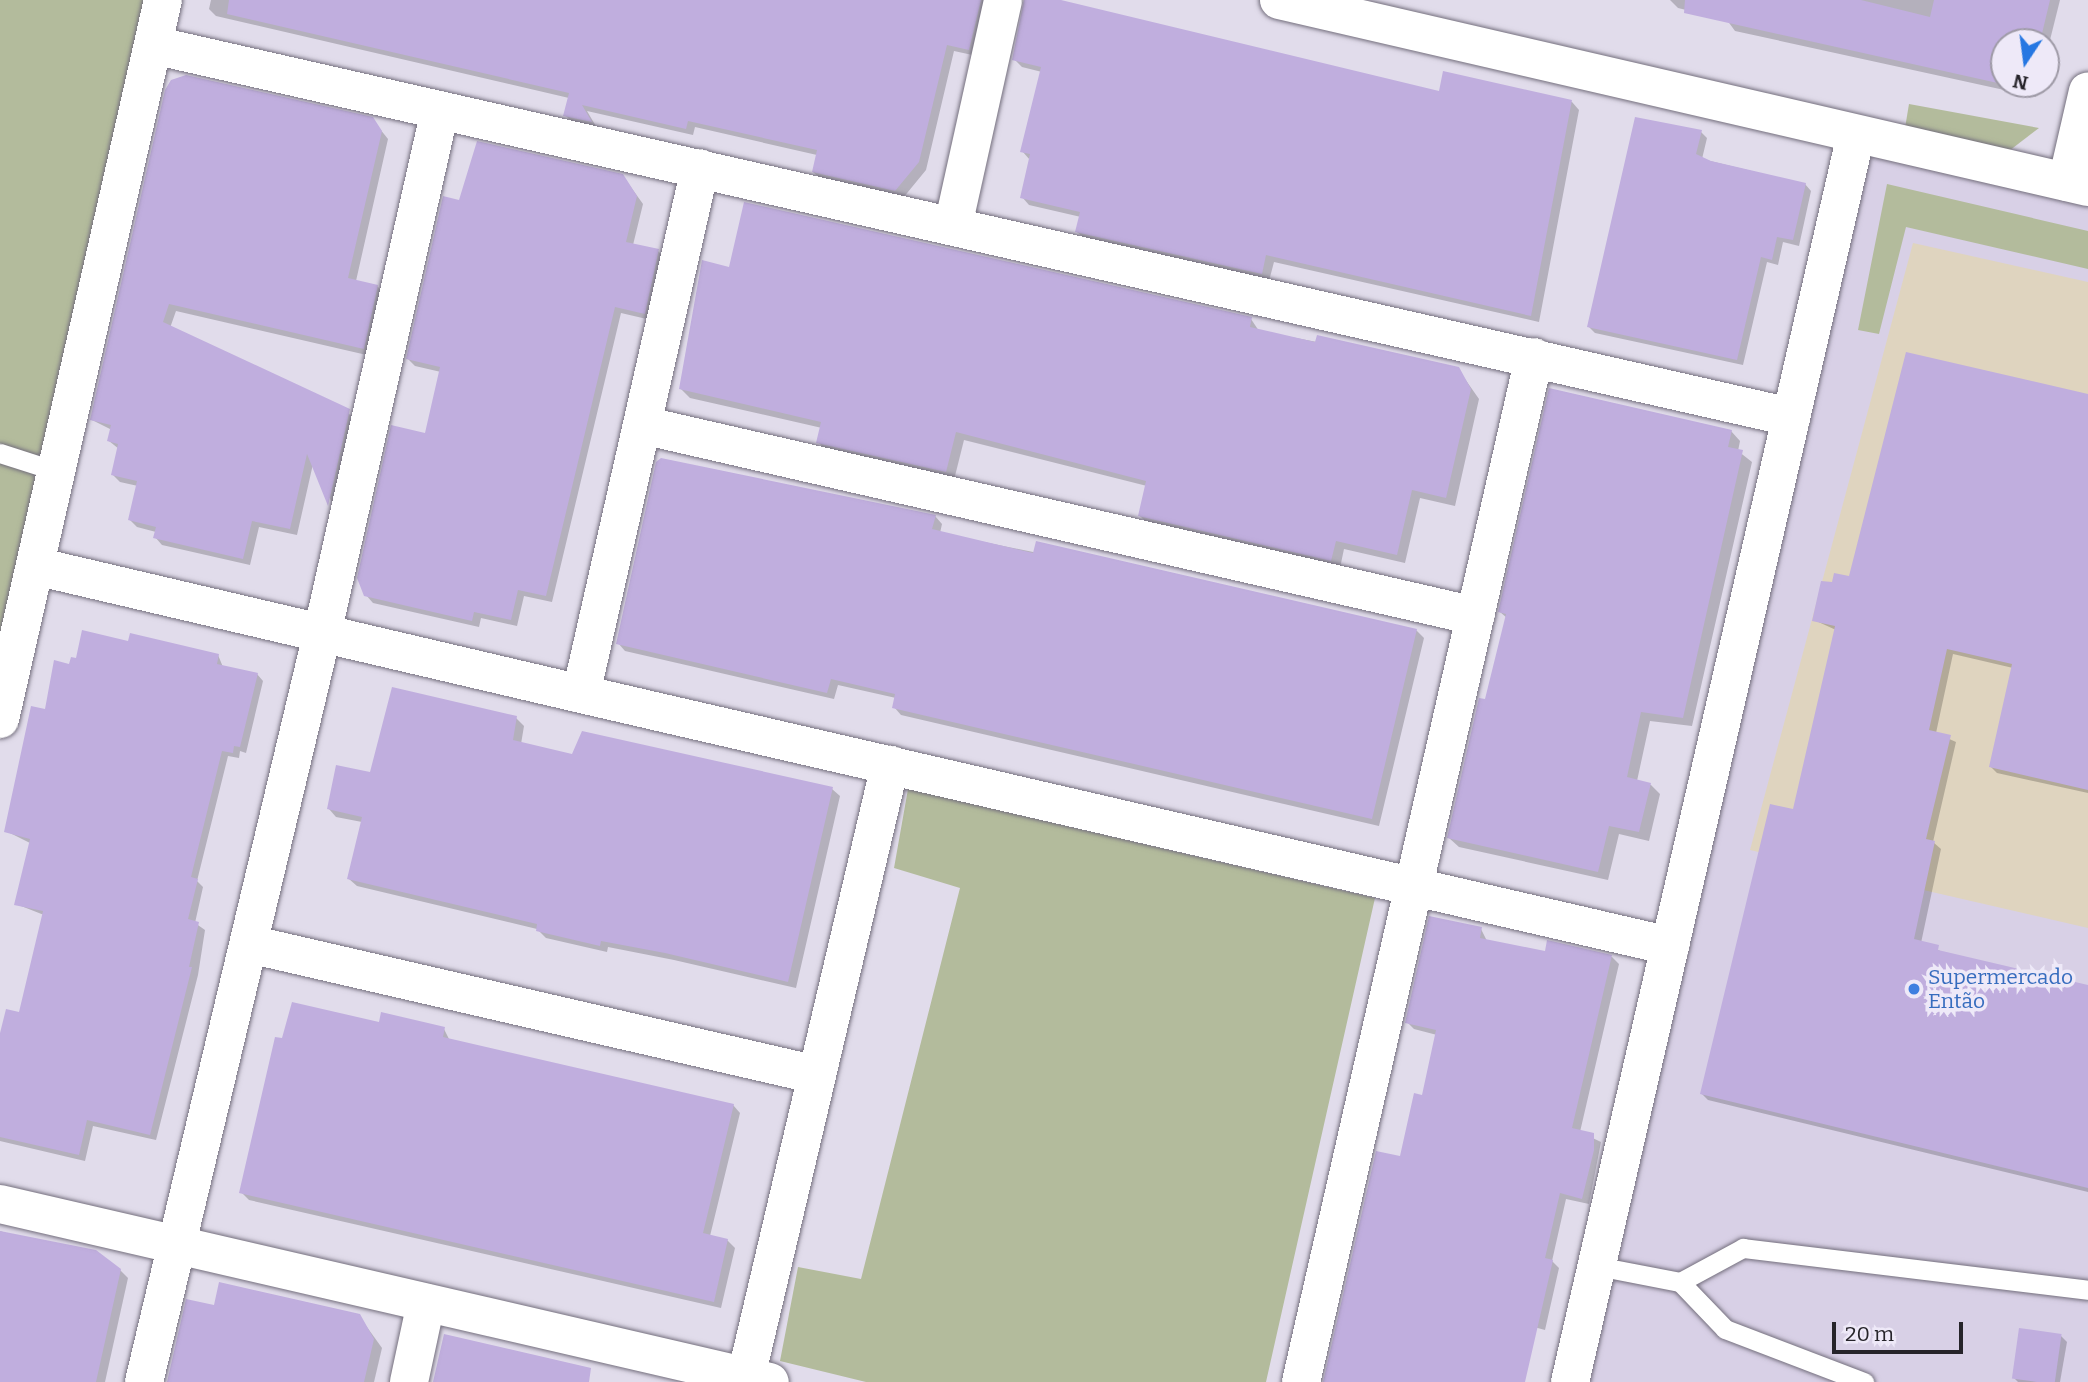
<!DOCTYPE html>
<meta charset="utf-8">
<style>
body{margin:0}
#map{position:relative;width:2088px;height:1382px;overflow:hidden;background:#e1dceb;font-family:Bitter,serif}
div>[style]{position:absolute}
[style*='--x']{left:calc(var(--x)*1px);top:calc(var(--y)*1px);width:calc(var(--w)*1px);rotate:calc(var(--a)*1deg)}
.built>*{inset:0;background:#d8d0e6}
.education>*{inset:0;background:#dfd4bf}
.green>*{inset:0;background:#b3bb9c}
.shadow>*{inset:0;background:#0003}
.building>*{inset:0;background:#c0aede;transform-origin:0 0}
.roads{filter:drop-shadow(0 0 2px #746f7d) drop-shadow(0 0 2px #746f7d)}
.service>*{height:19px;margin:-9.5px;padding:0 9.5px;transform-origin:9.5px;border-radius:9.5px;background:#fff}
.minor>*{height:38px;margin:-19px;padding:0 19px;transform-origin:19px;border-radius:19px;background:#fff}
.dots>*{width:19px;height:19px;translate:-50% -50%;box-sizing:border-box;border:4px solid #eee9f8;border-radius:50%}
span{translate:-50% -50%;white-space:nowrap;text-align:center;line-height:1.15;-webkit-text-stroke:7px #eee9f8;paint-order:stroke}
.shop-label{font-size:21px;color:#366cbe}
.left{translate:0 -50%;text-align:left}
.north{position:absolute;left:1990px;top:28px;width:70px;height:70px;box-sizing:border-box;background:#eee9f8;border:2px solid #9e9aa6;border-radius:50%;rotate:193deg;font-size:19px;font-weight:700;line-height:28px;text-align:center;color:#26242a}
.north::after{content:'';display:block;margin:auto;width:24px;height:32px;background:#2677e2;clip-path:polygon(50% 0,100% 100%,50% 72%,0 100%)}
.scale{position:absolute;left:1832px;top:1322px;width:131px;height:32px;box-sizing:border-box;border:4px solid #26242a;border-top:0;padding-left:9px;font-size:21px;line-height:24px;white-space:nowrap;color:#26242a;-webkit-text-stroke:5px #eee9f8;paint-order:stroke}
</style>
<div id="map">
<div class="built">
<div style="clip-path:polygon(1856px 134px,2088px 192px,2088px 1382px,1569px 1382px)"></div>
</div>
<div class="education">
<div style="clip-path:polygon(1913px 243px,2088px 282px,2088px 928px,1750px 850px)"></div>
</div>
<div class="green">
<div style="clip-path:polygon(0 0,163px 0,0 718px)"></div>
<div style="clip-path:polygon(1909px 104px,2039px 128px,2005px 154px,1905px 128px)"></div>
<div style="clip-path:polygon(1887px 184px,2088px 231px,2088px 269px,1906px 227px,1879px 334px,1858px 330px)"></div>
<div style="clip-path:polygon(908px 789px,1375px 898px,1266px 1382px,866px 1382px,780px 1361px,798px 1267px,861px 1279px,960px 888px,894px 868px)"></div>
</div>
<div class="shadow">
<div style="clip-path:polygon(211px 0,991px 0,977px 56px,954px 51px,926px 170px,903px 198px,821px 179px,813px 172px,817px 155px,695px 127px,693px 135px,587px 111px,597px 128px,573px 123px,565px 115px,569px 98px,216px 16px,209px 9px)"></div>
<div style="clip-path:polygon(1024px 0,1054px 0,1440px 93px,1445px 73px,1572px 102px,1579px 110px,1539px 322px,1274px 262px,1269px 281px,1085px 239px,1077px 232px,1081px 217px,1029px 205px,1022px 197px,1030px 160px,1022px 151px,1042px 72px,1022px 67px,1014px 59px)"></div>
<div style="clip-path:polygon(1670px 0,2060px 0,2046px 56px,2046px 42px,2004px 42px,2004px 84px,2039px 84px,2036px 97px,1735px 31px,1727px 20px,1678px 8px)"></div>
<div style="clip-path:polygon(172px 81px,372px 119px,388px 139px,356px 281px,377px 286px,385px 294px,371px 356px,176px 311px,170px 328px,357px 418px,336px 511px,313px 464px,297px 535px,259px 527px,250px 565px,162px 545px,155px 537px,156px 532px,137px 527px,130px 520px,138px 486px,120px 482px,113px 475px,119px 449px,109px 441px,112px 430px,92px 420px)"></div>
<div style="clip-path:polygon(1701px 132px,1707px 138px,1702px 159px,1805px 184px,1811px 191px,1799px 246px,1783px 242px,1778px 265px,1767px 262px,1743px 365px,1595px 333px,1589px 327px)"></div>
<div style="clip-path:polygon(623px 176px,643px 204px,633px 245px,658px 251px,665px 258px,651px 320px,621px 313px,552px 602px,524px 596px,517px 626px,481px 618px,479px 627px,373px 603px,366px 595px,426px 435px,441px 372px,415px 366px,408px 359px,460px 202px)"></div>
<div style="clip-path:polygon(703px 262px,730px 269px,1251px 319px,1259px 331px,1458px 369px,1479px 399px,1455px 506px,1420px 498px,1405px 563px,1344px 549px,1340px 568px,1149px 525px,1140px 516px,1147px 486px,964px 440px,954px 480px,827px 451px,818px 442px,822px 428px,690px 398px,681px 389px)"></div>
<div style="clip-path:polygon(2088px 396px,2088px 793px,1997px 773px,1991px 767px,2013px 668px,1953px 654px,1936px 733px,1956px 742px,1933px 842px,1941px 849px,1921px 943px,1945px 953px,2088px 987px,2088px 1192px,1708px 1100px,1702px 1094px,1794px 811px,1836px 630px,1814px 620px,1834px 584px,1850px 579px)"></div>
<div style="clip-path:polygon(1731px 431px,1740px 441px,1738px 451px,1752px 462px,1692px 726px,1650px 721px,1637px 781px,1651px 785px,1660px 794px,1649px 841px,1619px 834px,1608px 880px,1459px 847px,1449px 838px,1507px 618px,1500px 612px)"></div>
<div style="clip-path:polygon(935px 516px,942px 524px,940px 533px,1416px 630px,1424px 638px,1379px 826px,901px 715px,894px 707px,896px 698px,838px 685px,834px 699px,625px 651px,618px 643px)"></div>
<div style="clip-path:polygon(130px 643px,218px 655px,223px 667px,257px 674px,263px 681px,246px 753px,240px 751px,239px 758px,228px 756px,197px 881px,203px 887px,195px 923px,205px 930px,198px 975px,156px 1140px,93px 1126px,85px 1161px,0 1141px,0 1038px,20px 1014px,44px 915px,16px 904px,30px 843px,6px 831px,46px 711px,71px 666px)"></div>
<div style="clip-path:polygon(516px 718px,524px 726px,521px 744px,573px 757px,832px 789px,840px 796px,796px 988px,674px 960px,608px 947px,607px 952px,546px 938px,537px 929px,357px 886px,349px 879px,362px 822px,336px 817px,329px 809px,372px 774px)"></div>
<div style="clip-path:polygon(1481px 929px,1487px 941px,1546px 953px,1612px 957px,1619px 964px,1580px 1132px,1601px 1142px,1589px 1204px,1566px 1199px,1552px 1261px,1559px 1268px,1545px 1330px,1534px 1327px,1521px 1382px,1325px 1382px,1424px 1097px,1437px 1035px,1414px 1029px,1407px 1022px)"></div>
<div style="clip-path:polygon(380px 1024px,444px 1029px,450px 1041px,733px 1105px,740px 1113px,710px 1236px,727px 1240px,735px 1248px,721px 1308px,249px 1200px,241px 1192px,284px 1040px)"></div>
<div style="clip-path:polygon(0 1231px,120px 1270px,128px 1278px,105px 1382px,0 1382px)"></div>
<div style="clip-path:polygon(215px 1307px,359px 1316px,382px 1348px,374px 1382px,168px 1382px)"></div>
<div style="clip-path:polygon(2061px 1336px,2067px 1342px,2060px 1382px,2018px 1382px,2013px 1377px)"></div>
</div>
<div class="building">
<div style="clip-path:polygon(229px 0,981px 0,969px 50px,947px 45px,919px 162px,895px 191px,812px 172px,817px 150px,688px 121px,686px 129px,582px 105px,592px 122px,563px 116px,569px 93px,227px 14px)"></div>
<div style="clip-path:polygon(1024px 0,1061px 0,1439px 91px,1443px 71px,1572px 100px,1531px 316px,1266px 255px,1262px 274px,1075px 232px,1080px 212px,1020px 198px,1030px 154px,1020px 152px,1041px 67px,1012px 60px)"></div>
<div style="clip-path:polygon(1685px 0,1861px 0,1930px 17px,1934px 0,2050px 0,2040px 42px,2004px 42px,2004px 84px,2030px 84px,2029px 90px,1684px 13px)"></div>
<div style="clip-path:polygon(186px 75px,373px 117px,382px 131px,348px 278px,378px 285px,364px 349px,169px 304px,163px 322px,350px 409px,328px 506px,307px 454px,290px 529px,252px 521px,243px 559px,153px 538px,156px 527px,128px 520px,137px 481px,111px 475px,118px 444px,107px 441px,111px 425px,90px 420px,165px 90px,171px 80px)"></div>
<div style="clip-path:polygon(1635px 117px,1702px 130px,1696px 154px,1711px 161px,1806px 183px,1793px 240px,1777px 237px,1772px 260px,1761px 257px,1737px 360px,1587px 327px)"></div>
<div style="clip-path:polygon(477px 141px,623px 174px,637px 196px,626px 242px,659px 249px,645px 314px,615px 307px,546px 596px,518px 590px,511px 620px,474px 612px,472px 621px,364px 596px,357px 578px,391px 425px,425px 433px,440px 367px,406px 359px,443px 196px,459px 200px)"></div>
<div style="clip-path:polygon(744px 202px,1252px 317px,1250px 327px,1315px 342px,1317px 335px,1459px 367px,1471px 389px,1446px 498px,1412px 490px,1397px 555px,1336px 541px,1331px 561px,1138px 516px,1146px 481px,956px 432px,946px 472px,816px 443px,821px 422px,679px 389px,702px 260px,729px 267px)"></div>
<div style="clip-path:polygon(1906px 352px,2088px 394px,2088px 790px,1989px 767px,2012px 664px,1947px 649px,1929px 730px,1951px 735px,1926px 839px,1935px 841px,1914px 939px,1939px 945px,1938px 950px,2088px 985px,2088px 1188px,1700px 1094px,1770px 804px,1793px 809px,1835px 626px,1812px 621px,1821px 581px,1832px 582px,1834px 573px,1849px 576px)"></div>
<div style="clip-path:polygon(1549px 388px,1732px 430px,1728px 447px,1743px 450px,1683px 718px,1641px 712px,1627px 777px,1651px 783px,1639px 832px,1609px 826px,1598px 872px,1447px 838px,1479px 698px,1485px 699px,1506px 614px,1498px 612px)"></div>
<div style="clip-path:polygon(661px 458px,936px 515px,932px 529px,1033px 553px,1036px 541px,1417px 629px,1372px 819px,892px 708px,895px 694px,831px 679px,827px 693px,616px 644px,656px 462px)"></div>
<div style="clip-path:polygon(82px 630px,128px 641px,130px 633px,219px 654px,217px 664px,258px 673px,240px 747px,234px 746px,233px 753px,222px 751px,191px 877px,198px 879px,188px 919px,199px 922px,189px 967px,192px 967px,150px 1135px,87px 1120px,79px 1155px,0 1137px,0 1033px,6px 1009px,19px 1012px,43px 911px,14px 905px,30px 839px,4px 832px,31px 706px,45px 709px,54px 660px,69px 664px,71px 657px,76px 658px)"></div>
<div style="clip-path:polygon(392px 687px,517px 716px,513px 740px,572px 754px,582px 731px,833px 787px,788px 982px,665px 953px,601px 941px,600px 946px,536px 931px,537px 924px,347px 879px,362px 817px,327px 809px,336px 765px,370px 772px)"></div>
<div style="clip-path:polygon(1429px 916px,1482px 927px,1480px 938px,1545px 951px,1547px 940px,1612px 955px,1572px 1128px,1594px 1133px,1594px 1150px,1582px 1199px,1560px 1193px,1545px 1258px,1553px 1260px,1525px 1382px,1323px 1382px,1376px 1151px,1400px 1156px,1414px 1093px,1422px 1095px,1436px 1030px,1405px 1023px)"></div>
<div style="clip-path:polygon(292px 1002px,379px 1022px,381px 1012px,445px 1027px,443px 1037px,734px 1104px,703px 1233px,728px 1239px,714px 1302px,239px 1193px,275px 1037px,282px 1038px)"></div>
<div style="clip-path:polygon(0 1231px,96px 1250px,121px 1269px,96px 1382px,0 1382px)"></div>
<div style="clip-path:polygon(219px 1282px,360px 1314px,374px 1339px,364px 1382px,167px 1382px,186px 1299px,214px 1305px)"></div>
<div style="left:2019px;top:1328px;width:43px;height:51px;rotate:8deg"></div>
<div style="clip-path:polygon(444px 1334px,591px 1368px,589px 1382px,433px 1382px)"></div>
</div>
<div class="roads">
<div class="service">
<div style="--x:0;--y:453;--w:59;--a:17.8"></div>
<div style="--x:1597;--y:1266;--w:85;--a:10.9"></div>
<div style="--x:1680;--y:1282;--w:65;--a:46.2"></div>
<div style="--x:1725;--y:1329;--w:149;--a:20.9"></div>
<div style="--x:1680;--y:1282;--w:72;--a:-28.4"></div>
<div style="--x:1743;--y:1248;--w:348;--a:6.9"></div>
</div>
<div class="minor">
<div style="--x:1279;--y:0;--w:830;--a:13.02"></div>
<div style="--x:153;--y:45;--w:1680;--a:12.8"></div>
<div style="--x:2067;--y:182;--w:93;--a:-77"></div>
<div style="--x:953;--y:226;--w:231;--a:-77.5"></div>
<div style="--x:642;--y:425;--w:855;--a:12.91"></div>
<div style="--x:35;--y:566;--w:561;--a:13.19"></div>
<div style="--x:581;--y:694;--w:539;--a:-77.25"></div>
<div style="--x:581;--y:694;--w:1118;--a:13.03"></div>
<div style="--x:0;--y:719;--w:737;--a:-77.23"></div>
<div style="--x:249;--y:944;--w:583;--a:12.99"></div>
<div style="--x:0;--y:1204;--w:790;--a:13.02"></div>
<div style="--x:746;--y:1377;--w:629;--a:-76.76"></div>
<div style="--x:144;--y:1382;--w:769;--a:-76.61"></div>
<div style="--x:322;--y:634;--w:537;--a:-77.31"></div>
<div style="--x:409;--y:1382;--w:81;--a:-77.9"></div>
<div style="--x:1301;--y:1382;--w:1051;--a:-77.19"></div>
<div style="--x:1570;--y:1382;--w:1280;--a:-77.09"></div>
</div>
</div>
<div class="dots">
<div style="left:1914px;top:989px;background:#3f7fe0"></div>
</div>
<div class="shop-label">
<span class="left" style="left:1928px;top:989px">Supermercado<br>Então</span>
</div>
<div class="north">N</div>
<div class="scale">20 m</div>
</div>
